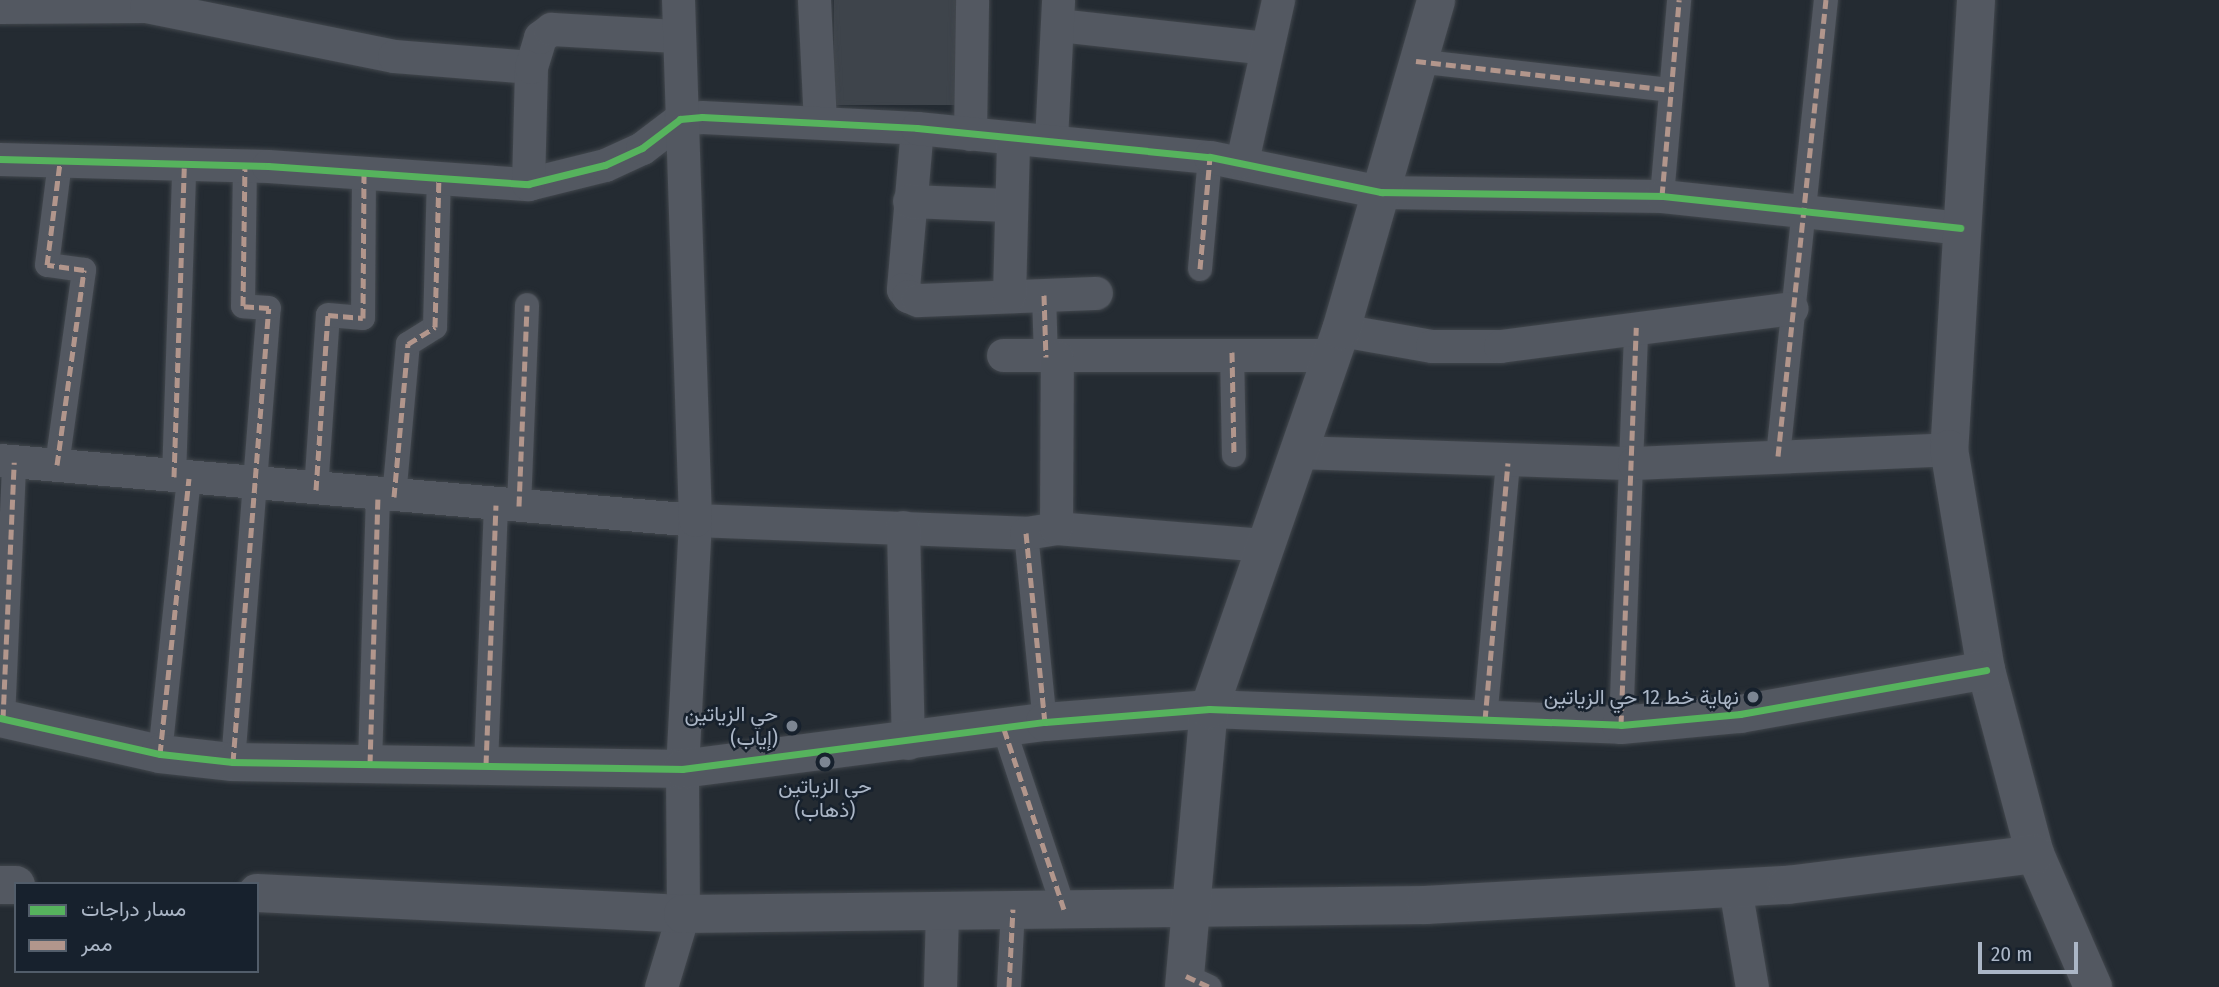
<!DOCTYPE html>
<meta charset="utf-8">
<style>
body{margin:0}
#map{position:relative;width:2219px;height:987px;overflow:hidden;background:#242b32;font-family:"Fira Sans Condensed",Vazirmatn,sans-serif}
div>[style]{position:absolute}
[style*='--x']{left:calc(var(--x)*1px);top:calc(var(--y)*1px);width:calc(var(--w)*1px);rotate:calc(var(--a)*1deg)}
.building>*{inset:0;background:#3e444b;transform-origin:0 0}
.roads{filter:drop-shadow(0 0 2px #42474d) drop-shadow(0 0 2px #42474d)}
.pedestrian>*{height:24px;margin:-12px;padding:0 12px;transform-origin:12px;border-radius:12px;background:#535861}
.minor>*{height:33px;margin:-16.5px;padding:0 16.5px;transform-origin:16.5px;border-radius:16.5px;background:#535861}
.tertiary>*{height:38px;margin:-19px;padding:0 19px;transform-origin:19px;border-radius:19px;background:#535861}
.quiet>*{height:5px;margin-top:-2.5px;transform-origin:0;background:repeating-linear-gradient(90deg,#b2968c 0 10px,transparent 0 15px)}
.cycleway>*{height:7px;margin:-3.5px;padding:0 3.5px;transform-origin:3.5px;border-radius:3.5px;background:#56b35d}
.dots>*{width:19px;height:19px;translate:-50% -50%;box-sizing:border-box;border:4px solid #17212d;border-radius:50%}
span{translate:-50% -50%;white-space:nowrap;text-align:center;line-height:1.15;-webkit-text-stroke:5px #17212d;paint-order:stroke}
.poi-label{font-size:21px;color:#abb6c6}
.right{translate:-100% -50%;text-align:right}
.legend{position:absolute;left:14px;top:882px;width:245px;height:91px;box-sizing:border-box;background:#17212d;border:2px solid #525d6a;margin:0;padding:9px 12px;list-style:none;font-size:21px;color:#abb6c6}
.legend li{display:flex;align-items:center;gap:14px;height:35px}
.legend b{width:35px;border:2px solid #525d6a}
.scale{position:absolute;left:1978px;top:942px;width:100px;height:32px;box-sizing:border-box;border:4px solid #abb6c6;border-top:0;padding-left:9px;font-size:21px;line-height:24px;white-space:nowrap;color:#abb6c6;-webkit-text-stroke:5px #17212d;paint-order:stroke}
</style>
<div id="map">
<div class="building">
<div style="left:834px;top:0;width:125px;height:105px"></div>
</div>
<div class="roads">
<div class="pedestrian">
<div style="--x:1416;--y:61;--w:256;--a:6.5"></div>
<div style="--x:1662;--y:196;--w:197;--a:-85"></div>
<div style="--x:1200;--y:269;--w:112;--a:-84.9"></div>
<div style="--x:1044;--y:295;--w:62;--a:88.2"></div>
<div style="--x:1232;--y:352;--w:103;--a:88.9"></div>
<div style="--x:1778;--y:456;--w:459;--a:-84"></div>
<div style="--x:57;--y:465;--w:197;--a:-82.1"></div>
<div style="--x:84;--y:270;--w:37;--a:-172"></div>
<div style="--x:47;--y:265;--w:104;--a:-82.8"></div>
<div style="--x:174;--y:477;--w:309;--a:-88.1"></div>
<div style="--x:316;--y:490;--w:175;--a:-86.1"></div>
<div style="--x:328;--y:315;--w:35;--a:5"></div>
<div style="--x:363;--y:318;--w:144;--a:-89.6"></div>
<div style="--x:394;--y:497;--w:154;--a:-84.8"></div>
<div style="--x:408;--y:344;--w:32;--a:-32"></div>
<div style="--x:435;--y:327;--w:148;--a:-88.5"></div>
<div style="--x:519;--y:506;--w:201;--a:-87.7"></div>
<div style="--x:1026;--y:533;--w:190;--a:84.3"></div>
<div style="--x:3;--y:719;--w:257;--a:-87.5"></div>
<div style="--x:1485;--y:720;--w:258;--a:-84.9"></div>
<div style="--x:1621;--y:725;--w:398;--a:-87.8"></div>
<div style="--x:1004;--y:729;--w:190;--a:71.6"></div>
<div style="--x:160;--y:754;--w:277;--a:-84"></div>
<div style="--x:233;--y:762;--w:455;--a:-85.5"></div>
<div style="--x:269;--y:308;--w:26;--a:-176"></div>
<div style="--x:243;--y:306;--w:140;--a:-89.2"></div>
<div style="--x:370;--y:764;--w:268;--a:-88.3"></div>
<div style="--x:486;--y:765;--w:260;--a:-87.8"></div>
<div style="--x:1186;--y:976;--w:26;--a:25"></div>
<div style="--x:1009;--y:987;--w:78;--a:-87.1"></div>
</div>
<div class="minor">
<div style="--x:814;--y:0;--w:121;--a:87.2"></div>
<div style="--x:0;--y:7;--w:146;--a:-0.4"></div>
<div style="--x:146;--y:6;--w:253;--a:11.4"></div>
<div style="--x:394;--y:56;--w:137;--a:4.6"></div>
<div style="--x:1058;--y:25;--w:208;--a:6.3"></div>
<div style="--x:917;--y:128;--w:162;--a:95"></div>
<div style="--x:903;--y:289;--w:9;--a:54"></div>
<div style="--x:908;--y:296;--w:11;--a:22"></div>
<div style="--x:918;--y:300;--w:178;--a:-2.3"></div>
<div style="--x:970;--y:134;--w:134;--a:-89.1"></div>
<div style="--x:1051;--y:140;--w:140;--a:-87.1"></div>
<div style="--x:0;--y:159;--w:268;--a:1.5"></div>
<div style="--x:268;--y:166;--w:261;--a:4"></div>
<div style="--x:528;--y:184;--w:79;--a:-13.9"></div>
<div style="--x:605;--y:165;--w:41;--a:-24.7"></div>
<div style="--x:642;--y:148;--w:48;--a:-37.3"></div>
<div style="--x:680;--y:119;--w:22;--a:-5"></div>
<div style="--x:702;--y:117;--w:215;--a:2.9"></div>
<div style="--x:917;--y:128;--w:294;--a:5.7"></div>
<div style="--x:1210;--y:157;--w:175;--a:11.6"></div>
<div style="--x:1381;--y:192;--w:281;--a:0.8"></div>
<div style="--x:1662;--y:196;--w:300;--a:6.1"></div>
<div style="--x:1242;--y:161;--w:165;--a:-77.4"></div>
<div style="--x:528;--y:184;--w:117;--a:-88.5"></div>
<div style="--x:531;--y:67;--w:31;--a:-73"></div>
<div style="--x:540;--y:37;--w:14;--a:-36"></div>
<div style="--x:551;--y:29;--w:126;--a:3.2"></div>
<div style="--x:909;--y:201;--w:100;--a:2.3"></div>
<div style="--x:1009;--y:296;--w:158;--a:-88.5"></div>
<div style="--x:1341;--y:330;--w:92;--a:10"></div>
<div style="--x:1432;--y:346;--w:68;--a:0"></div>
<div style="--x:1500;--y:346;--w:294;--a:-7.4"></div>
<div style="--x:1003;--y:355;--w:329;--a:0"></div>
<div style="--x:1297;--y:452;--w:337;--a:1.9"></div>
<div style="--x:1634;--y:463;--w:315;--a:-2.5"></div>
<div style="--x:0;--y:460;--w:698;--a:4.93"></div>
<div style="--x:695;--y:520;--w:331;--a:2.2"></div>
<div style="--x:1026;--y:533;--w:30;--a:-9"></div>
<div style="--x:1056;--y:528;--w:208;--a:4.7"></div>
<div style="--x:903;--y:527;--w:216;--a:88.7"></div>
<div style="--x:1056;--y:528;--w:171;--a:-89.7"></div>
<div style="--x:1735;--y:888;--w:100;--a:80.3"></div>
<div style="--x:661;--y:987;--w:76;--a:-73.2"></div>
<div style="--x:683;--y:914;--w:145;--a:-90.4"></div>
<div style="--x:682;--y:769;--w:249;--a:-87"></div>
<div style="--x:695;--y:520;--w:520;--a:-91.87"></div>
<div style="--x:940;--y:987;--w:77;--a:-88.5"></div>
</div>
<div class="tertiary">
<div style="--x:1976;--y:0;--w:450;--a:93.4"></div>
<div style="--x:1949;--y:449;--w:224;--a:80.5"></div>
<div style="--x:1986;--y:670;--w:190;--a:75.1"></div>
<div style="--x:2035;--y:854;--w:145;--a:66.4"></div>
<div style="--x:0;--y:718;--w:164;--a:12.7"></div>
<div style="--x:160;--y:754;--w:73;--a:6.3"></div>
<div style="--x:233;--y:762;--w:449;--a:0.9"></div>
<div style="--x:682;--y:769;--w:366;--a:-7.4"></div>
<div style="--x:1045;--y:722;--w:165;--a:-4.5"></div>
<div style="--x:1209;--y:709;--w:412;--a:2.2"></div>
<div style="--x:1621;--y:725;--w:120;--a:-5.3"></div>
<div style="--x:1740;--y:714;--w:250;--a:-10.1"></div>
<div style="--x:0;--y:885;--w:16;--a:0"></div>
<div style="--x:257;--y:893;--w:427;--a:2.8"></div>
<div style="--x:683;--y:914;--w:743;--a:-0.69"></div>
<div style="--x:1426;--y:905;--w:362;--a:-3.2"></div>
<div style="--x:1787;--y:885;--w:250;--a:-7.1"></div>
<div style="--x:1184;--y:987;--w:279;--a:-84.9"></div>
<div style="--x:1209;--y:709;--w:401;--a:-70.8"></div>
<div style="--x:1341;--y:330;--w:343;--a:-73.9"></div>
</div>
</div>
<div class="quiet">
<div style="--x:1416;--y:61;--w:256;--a:6.5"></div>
<div style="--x:1662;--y:196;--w:197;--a:-85"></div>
<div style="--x:1200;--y:269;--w:112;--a:-84.9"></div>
<div style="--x:1044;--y:295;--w:62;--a:88.2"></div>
<div style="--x:1232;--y:352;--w:103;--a:88.9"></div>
<div style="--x:1778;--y:456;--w:459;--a:-84"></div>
<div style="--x:57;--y:465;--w:197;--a:-82.1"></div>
<div style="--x:84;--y:270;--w:37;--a:-172"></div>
<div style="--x:47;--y:265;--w:104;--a:-82.8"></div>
<div style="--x:174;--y:477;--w:309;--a:-88.1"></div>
<div style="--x:316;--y:490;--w:175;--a:-86.1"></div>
<div style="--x:328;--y:315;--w:35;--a:5"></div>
<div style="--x:363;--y:318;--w:144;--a:-89.6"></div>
<div style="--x:394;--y:497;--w:154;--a:-84.8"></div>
<div style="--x:408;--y:344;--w:32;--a:-32"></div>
<div style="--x:435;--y:327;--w:148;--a:-88.5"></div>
<div style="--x:519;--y:506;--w:201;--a:-87.7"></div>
<div style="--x:1026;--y:533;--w:190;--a:84.3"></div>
<div style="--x:3;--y:719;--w:257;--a:-87.5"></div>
<div style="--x:1485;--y:720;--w:258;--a:-84.9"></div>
<div style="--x:1621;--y:725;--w:398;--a:-87.8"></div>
<div style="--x:1004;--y:729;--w:190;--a:71.6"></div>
<div style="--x:160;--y:754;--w:277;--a:-84"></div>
<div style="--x:233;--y:762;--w:455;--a:-85.5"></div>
<div style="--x:269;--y:308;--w:26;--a:-176"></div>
<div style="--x:243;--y:306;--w:140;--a:-89.2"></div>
<div style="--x:370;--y:764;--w:268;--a:-88.3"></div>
<div style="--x:486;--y:765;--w:260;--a:-87.8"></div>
<div style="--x:1186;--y:976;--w:26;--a:25"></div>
<div style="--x:1009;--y:987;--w:78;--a:-87.1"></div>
</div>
<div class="cycleway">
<div style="--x:0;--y:159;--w:268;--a:1.5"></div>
<div style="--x:268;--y:166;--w:261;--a:4"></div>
<div style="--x:528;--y:184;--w:79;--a:-13.9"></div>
<div style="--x:605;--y:165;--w:41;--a:-24.7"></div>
<div style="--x:642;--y:148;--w:48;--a:-37.3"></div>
<div style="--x:680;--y:119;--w:22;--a:-5"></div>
<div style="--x:702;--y:117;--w:215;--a:2.9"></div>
<div style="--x:917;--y:128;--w:294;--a:5.7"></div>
<div style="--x:1210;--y:157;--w:175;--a:11.6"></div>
<div style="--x:1381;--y:192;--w:281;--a:0.8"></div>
<div style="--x:1662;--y:196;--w:300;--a:6.1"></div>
<div style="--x:0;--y:718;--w:164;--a:12.7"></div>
<div style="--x:160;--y:754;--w:73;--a:6.3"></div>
<div style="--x:233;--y:762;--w:449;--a:0.9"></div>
<div style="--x:682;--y:769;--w:366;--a:-7.4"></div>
<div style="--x:1045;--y:722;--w:165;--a:-4.5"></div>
<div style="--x:1209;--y:709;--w:412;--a:2.2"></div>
<div style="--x:1621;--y:725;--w:120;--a:-5.3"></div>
<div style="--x:1740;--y:714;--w:250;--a:-10.1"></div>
</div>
<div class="dots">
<div style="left:1753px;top:697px;background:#7c8592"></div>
<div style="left:792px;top:726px;background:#7c8592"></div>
<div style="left:825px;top:762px;background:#7c8592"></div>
</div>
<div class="poi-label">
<span class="right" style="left:1739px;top:697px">نهاية خط 12 حي الزياتين</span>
<span class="right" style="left:778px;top:726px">حي الزياتين<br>(إياب)</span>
<span style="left:825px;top:798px">حي الزياتين<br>(ذهاب)</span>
</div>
<ul class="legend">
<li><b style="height:9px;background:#56b35d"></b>مسار دراجات</li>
<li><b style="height:9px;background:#b2968c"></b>ممر</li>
</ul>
<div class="scale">20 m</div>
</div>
